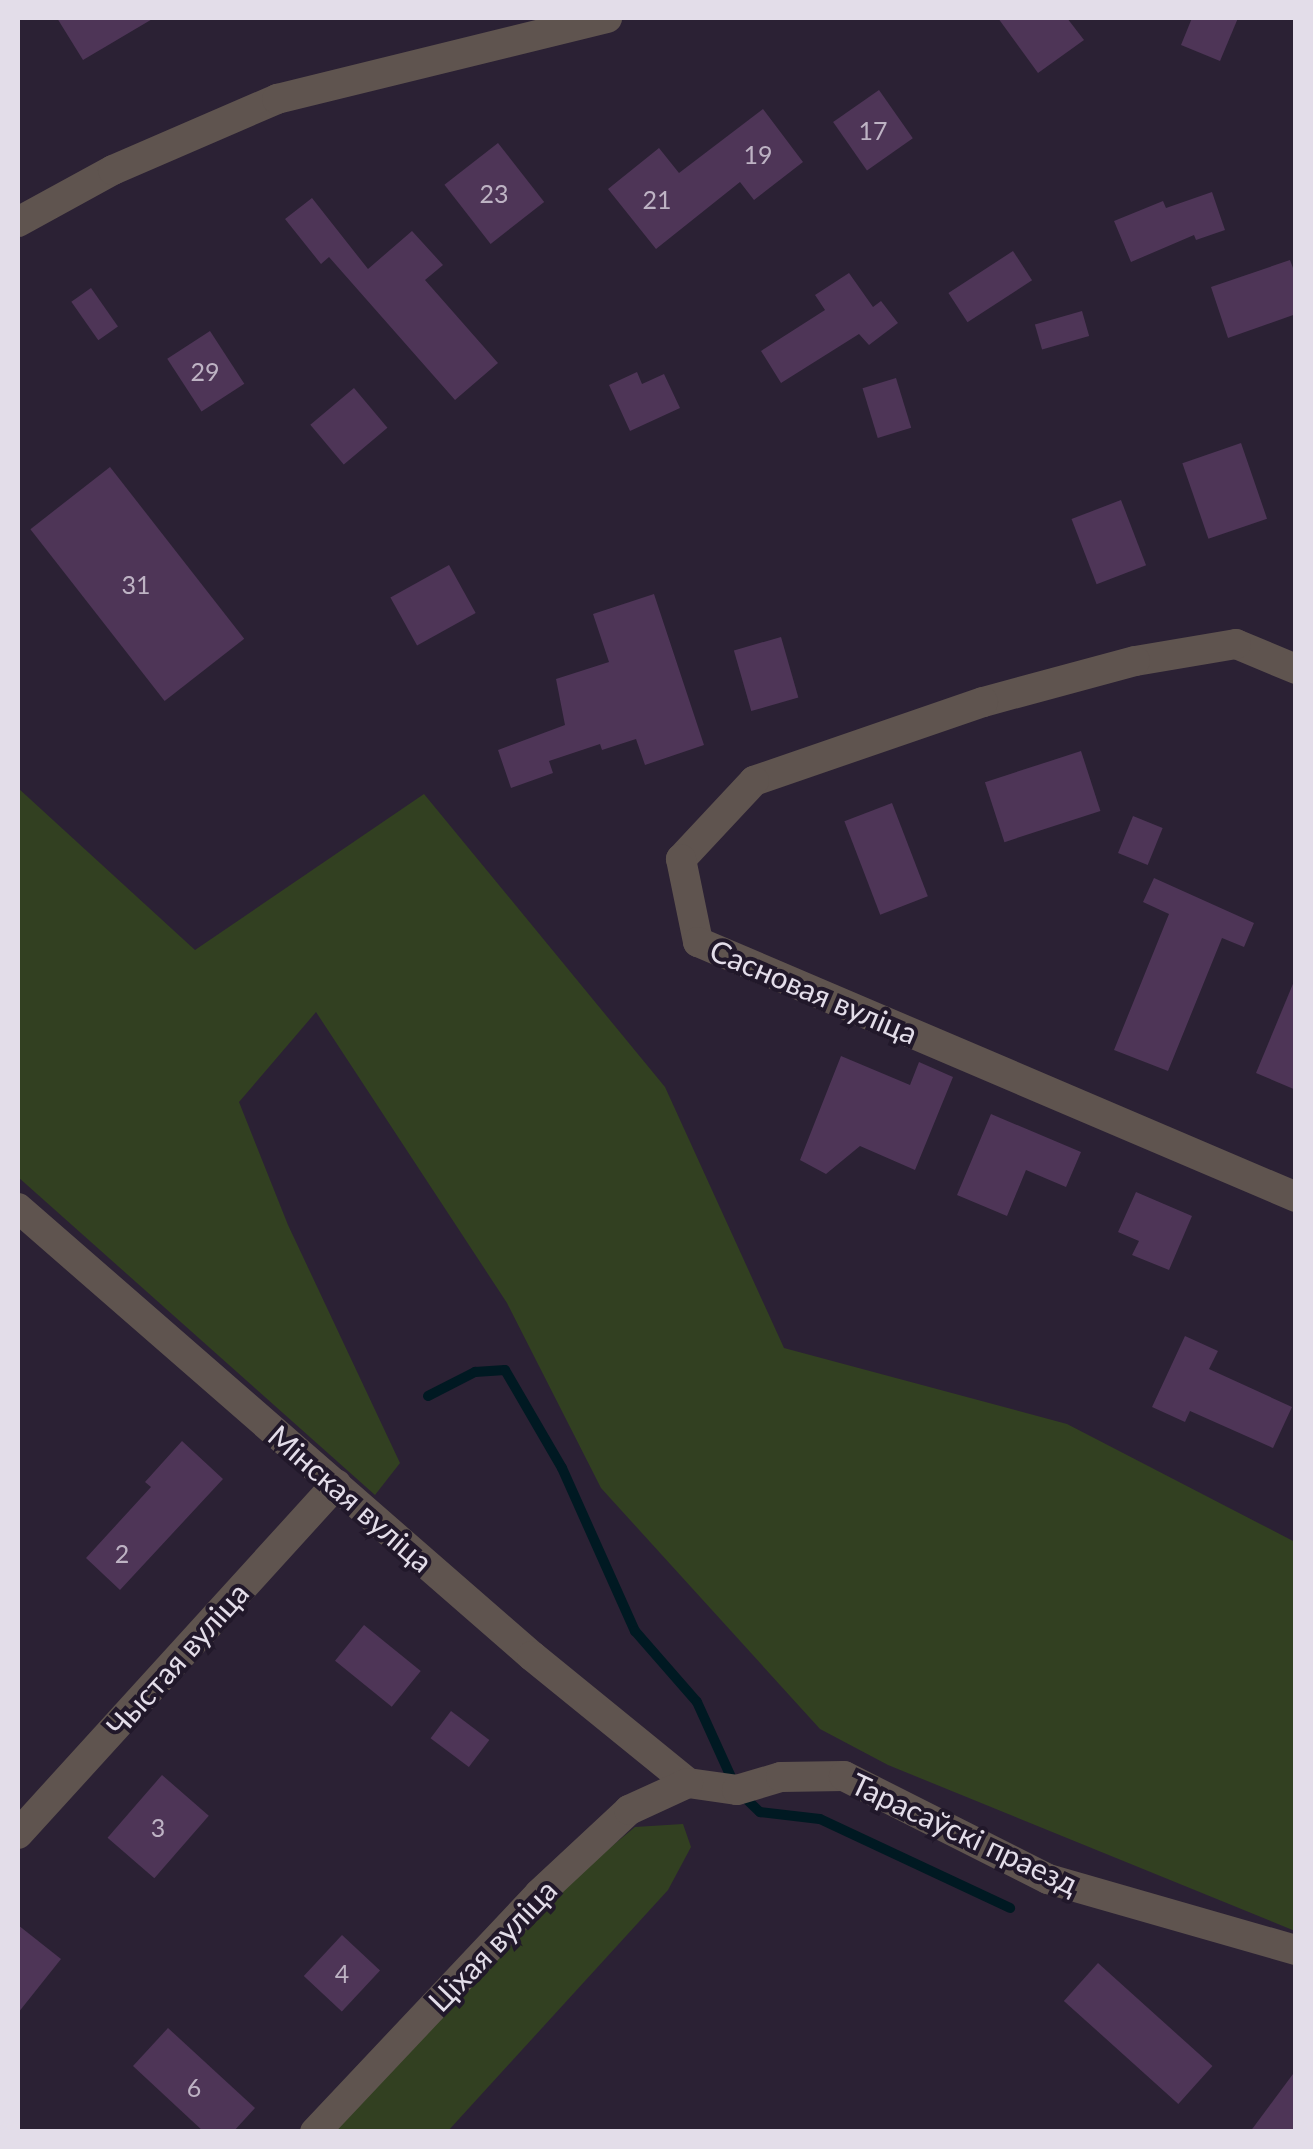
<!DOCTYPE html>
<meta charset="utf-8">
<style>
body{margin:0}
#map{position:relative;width:1313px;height:2149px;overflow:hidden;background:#2b2134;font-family:Lato,sans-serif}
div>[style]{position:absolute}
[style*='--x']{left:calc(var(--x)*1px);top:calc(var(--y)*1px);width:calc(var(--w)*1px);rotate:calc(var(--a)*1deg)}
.green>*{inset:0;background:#324021}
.stream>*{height:10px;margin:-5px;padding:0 5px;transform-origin:5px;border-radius:5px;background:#001922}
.building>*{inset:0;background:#4e3557;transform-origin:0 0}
.minor>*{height:30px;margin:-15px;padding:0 15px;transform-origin:15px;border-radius:15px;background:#5f544f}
span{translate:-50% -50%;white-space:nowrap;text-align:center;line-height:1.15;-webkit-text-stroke:8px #21182a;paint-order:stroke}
.number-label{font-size:25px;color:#beb3c4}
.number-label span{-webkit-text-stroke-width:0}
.street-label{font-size:30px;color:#e3dde9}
.frame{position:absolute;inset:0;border:20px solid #e3dde9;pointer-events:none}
</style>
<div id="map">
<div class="green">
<div style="clip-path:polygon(18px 788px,195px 950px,424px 794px,665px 1087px,784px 1348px,1067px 1424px,1295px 1542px,1295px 1931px,888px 1765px,820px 1729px,601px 1488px,507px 1303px,316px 1012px,239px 1102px,288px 1225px,400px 1463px,375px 1495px,18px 1177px)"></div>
<div style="clip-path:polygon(683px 1824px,691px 1847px,668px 1890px,448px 2131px,332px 2132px,555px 1893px,635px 1827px)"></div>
</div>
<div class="stream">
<div style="--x:428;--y:1396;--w:53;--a:-27.1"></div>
<div style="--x:475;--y:1372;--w:30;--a:-4"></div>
<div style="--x:505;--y:1370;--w:113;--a:59.8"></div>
<div style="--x:562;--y:1468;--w:179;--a:65.9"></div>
<div style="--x:635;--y:1631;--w:94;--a:48.9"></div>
<div style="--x:697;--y:1702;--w:97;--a:65.6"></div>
<div style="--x:737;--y:1790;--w:32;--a:44"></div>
<div style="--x:760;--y:1812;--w:60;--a:6.7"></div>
<div style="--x:820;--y:1819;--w:210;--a:25.1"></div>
</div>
<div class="building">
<div style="clip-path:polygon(57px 18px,154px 18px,83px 60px)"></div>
<div style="clip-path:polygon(998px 18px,1067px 18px,1084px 40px,1038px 73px)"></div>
<div style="clip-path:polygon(1192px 18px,1238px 18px,1220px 61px,1181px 45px)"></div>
<div style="left:879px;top:90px;width:59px;height:56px;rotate:55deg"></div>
<div style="clip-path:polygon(763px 109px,803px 162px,754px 200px,740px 182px,656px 249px,608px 189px,659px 148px,679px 173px)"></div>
<div style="left:498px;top:143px;width:75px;height:68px;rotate:52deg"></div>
<div style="clip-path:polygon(1212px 192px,1225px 230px,1196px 240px,1194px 235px,1131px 262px,1114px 221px,1163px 201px,1166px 208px)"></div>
<div style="clip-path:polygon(312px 198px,368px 269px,412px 231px,443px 265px,425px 280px,498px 363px,455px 400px,329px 257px,321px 264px,285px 219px)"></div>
<div style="left:1013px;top:251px;width:35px;height:77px;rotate:57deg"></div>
<div style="clip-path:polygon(1290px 260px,1296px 276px,1296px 314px,1228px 338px,1211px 287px)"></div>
<div style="clip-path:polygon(849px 273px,873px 307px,881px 301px,898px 323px,869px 345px,859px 334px,781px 383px,761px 351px,825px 310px,815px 295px)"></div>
<div style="left:91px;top:288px;width:47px;height:24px;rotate:55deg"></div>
<div style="left:1082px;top:311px;width:26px;height:49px;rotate:74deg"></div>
<div style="left:210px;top:331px;width:63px;height:51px;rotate:57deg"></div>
<div style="clip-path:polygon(637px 372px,642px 384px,664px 374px,680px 408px,630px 431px,609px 385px)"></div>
<div style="left:896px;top:378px;width:52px;height:35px;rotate:73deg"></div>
<div style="left:354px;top:388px;width:52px;height:57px;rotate:50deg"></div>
<div style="left:1241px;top:443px;width:80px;height:62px;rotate:71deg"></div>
<div style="left:110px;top:467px;width:218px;height:101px;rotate:52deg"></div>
<div style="left:1121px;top:500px;width:70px;height:53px;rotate:69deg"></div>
<div style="left:449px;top:565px;width:55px;height:67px;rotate:61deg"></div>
<div style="clip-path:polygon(654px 594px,704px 745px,645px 765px,636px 739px,602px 750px,600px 744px,549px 761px,553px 773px,511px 788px,498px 750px,565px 725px,556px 679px,609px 662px,593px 614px)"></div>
<div style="left:781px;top:637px;width:63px;height:49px;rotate:74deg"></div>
<div style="left:1081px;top:751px;width:63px;height:101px;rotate:72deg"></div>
<div style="left:892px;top:803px;width:100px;height:51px;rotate:69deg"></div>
<div style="left:1133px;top:816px;width:32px;height:40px;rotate:22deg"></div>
<div style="clip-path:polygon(1154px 878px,1254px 923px,1244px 947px,1222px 938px,1168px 1071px,1114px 1050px,1169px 914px,1143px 902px)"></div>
<div style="clip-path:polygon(1295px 979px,1296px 980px,1296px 1090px,1256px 1073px)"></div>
<div style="clip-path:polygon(841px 1056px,910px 1085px,919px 1062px,953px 1077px,915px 1170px,860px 1146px,826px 1174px,800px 1160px)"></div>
<div style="clip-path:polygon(991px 1114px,1081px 1152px,1066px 1187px,1026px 1170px,1007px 1216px,957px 1195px)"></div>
<div style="clip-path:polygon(1136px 1192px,1192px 1216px,1169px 1270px,1132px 1255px,1139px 1241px,1118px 1232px)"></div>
<div style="clip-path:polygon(1185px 1336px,1218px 1351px,1209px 1369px,1292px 1407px,1273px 1448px,1190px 1411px,1185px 1422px,1152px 1407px)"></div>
<div style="clip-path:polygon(182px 1441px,223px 1479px,120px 1590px,86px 1558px,151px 1487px,145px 1482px)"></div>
<div style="left:364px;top:1625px;width:73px;height:46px;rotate:39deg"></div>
<div style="left:451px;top:1711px;width:48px;height:34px;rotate:37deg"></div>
<div style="left:162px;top:1775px;width:62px;height:83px;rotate:41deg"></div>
<div style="clip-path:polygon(18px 1925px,61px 1959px,18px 2013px)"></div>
<div style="left:342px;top:1935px;width:52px;height:56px;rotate:43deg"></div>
<div style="left:1098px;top:1963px;width:154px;height:51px;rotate:42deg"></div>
<div style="clip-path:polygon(168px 2028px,255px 2108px,233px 2132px,204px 2132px,133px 2066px)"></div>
<div style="clip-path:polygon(1296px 2070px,1296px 2132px,1250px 2132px)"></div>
</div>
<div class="minor">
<div style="--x:18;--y:222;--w:108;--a:-28.7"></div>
<div style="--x:113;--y:170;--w:179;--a:-23.4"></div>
<div style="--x:277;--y:99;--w:340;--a:-13.8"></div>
<div style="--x:1296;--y:669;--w:65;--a:-157.4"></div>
<div style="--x:1236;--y:644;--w:102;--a:170.4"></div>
<div style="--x:1135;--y:661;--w:157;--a:164.9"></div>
<div style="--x:983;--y:702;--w:242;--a:161"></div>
<div style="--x:754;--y:781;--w:107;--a:133.1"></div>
<div style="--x:681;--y:859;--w:85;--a:78.4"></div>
<div style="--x:698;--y:942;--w:650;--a:23.09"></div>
<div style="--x:18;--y:1208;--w:682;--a:41.08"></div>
<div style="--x:532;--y:1656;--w:201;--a:39.1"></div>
<div style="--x:688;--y:1783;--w:49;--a:8.1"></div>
<div style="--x:737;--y:1790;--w:46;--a:-16.5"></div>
<div style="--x:781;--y:1777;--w:63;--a:-0.9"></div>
<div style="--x:844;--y:1776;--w:229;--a:26.8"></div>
<div style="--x:1048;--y:1879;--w:258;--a:16"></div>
<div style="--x:18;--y:1834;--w:473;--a:-47.7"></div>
<div style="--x:315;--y:2132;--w:327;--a:-46.7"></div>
<div style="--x:539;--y:1894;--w:123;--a:-43"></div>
<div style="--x:629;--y:1810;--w:65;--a:-24.6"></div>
</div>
<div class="number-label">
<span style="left:873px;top:130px">17</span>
<span style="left:758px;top:154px">19</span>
<span style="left:494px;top:193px">23</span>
<span style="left:657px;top:199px">21</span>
<span style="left:205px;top:371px">29</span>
<span style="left:136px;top:584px">31</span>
<span style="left:122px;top:1553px">2</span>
<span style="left:158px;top:1827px">3</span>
<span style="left:342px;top:1973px">4</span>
<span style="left:194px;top:2087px">6</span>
</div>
<div class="street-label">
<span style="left:814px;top:991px;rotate:23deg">Сасновая вуліца</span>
<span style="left:351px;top:1498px;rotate:41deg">Мінская вуліца</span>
<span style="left:177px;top:1659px;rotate:-48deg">Чыстая вуліца</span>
<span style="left:965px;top:1833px;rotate:25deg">Тарасаўскі праезд</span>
<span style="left:492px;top:1945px;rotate:-46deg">Ціхая вуліца</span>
</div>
<div class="frame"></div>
</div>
